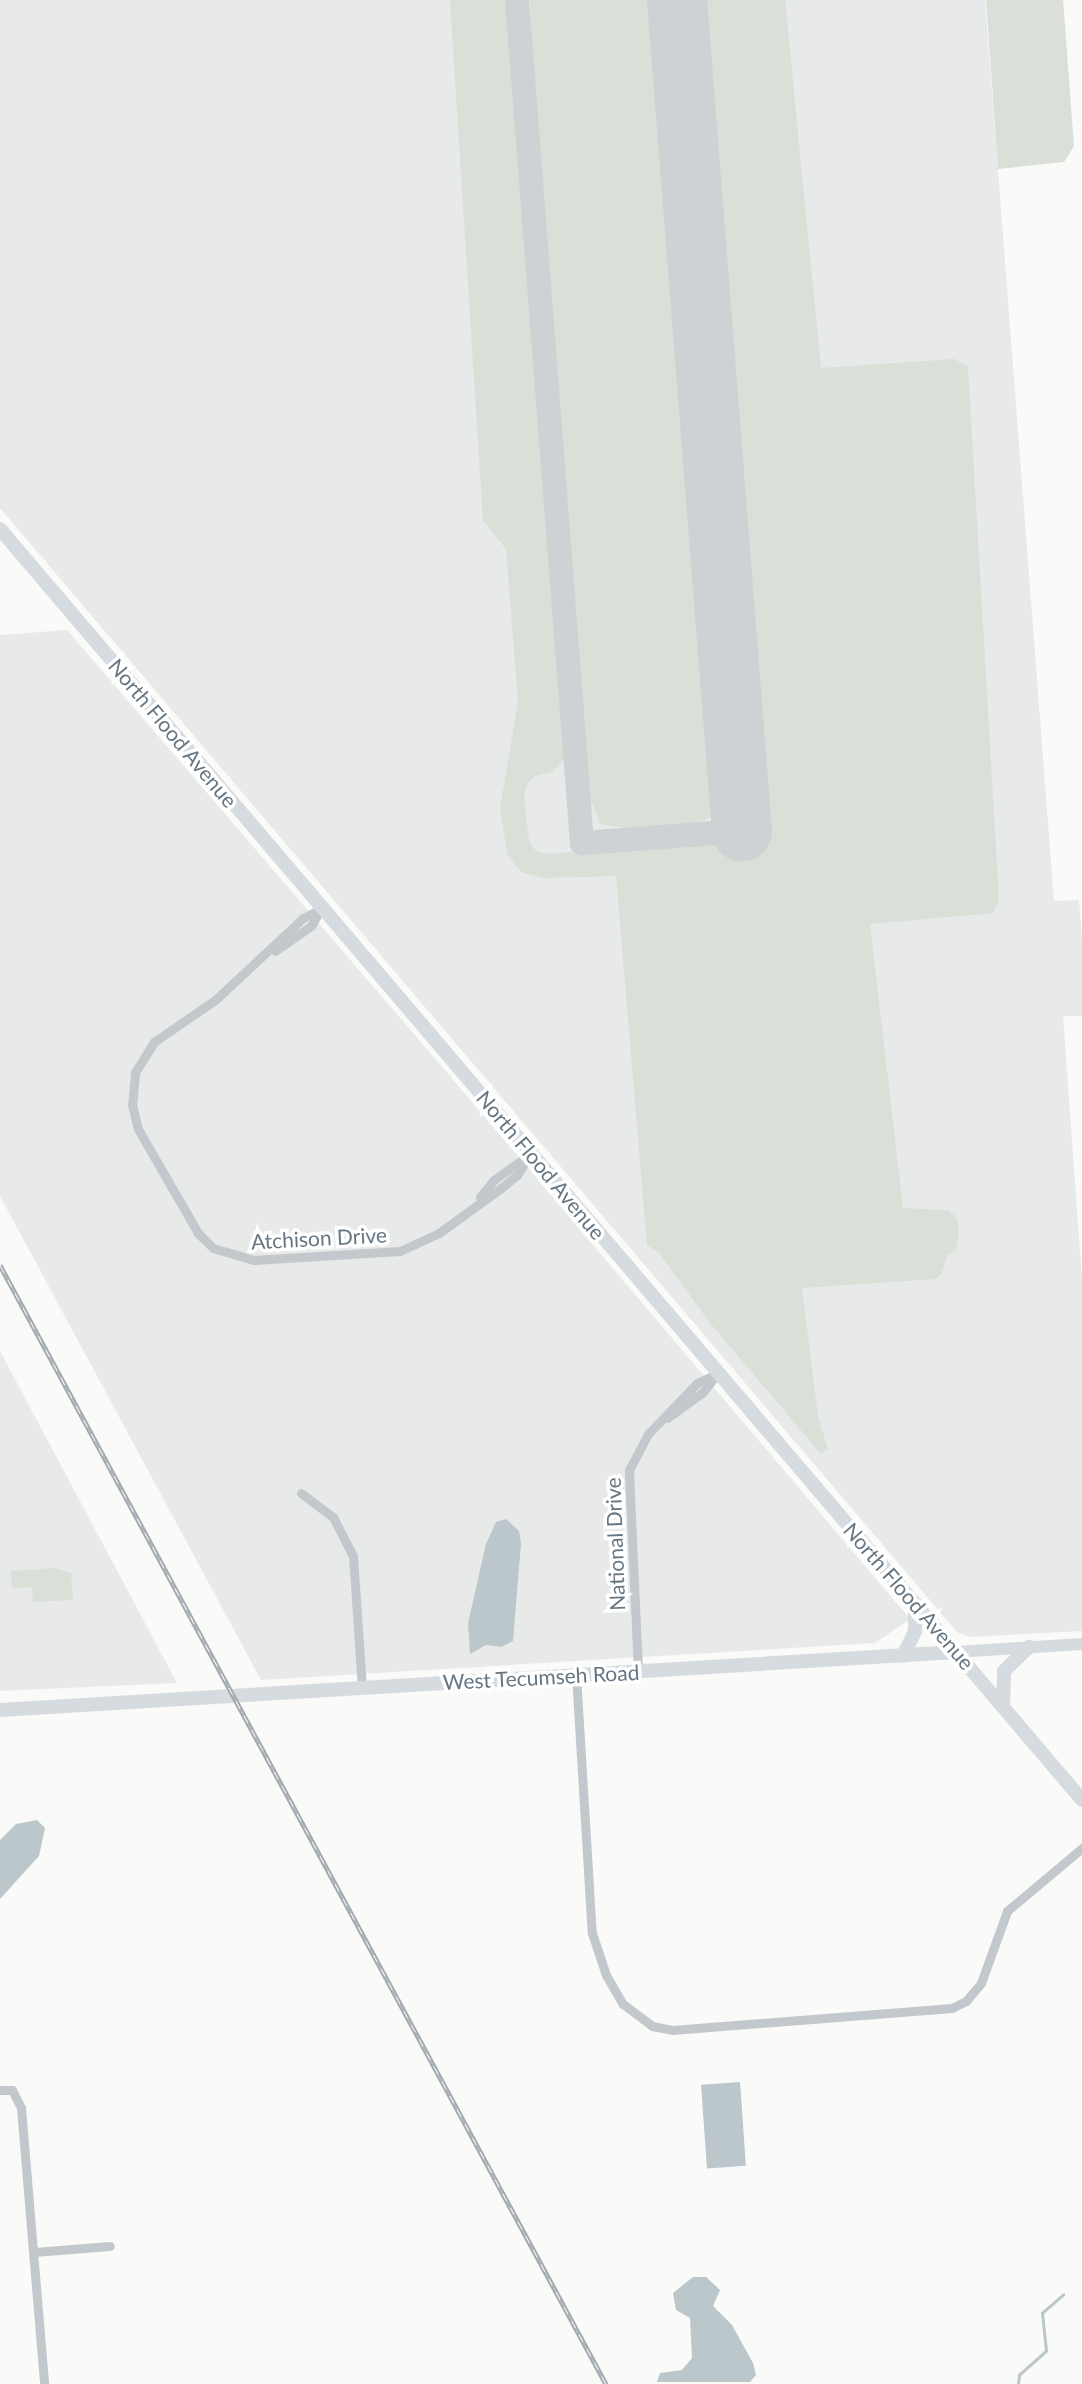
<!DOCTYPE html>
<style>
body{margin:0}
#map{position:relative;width:1082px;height:2384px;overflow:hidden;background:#fafaf8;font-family:Lato,sans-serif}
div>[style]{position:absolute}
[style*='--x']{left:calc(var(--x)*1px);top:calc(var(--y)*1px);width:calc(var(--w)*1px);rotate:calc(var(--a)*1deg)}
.built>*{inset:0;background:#e8e9e9}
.green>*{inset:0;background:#dadfd7}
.water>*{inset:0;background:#bbc7cb;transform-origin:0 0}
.stream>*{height:2.5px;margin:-1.25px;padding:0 1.25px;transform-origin:1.25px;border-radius:1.25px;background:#bbc7cb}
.taxiway>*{height:24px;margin:-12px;padding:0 12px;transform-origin:12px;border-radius:12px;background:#ced2d4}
.runway>*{height:60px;margin:-30px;padding:0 30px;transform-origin:30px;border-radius:30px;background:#ced2d4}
.street>*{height:9px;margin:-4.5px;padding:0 4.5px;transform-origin:4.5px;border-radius:4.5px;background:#c3c8cc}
.secondary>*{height:12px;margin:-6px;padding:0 6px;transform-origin:6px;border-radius:6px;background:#d6dbdf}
.primary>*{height:14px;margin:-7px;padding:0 7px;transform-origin:7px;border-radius:7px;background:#d6dbdf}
.rail>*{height:5px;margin-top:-2.5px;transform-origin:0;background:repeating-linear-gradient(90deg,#fff 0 8px,#a2aab0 0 16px);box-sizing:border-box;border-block:2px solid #a2aab0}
span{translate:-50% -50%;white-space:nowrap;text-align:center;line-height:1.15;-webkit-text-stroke:7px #fff;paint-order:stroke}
.street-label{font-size:21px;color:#657683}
</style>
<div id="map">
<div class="built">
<div style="clip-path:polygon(0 0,985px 0,1054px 901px,1079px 900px,1082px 939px,1082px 1016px,1063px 1016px,1082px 1280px,1082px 1631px,969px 1637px,957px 1632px,0 508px)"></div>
<div style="clip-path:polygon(67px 630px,438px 1062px,910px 1619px,875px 1643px,261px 1680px,0 1196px,0 635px)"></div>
<div style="clip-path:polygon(0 1351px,177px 1683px,0 1691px)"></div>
</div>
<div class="green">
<div style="clip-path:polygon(450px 0,510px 0,567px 757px,552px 772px,535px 776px,527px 784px,524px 796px,529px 842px,536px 851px,548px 854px,764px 837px,700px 0,785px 0,821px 368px,955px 359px,968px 367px,999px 900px,993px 913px,870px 924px,903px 1208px,948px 1210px,958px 1219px,959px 1233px,956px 1249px,947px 1256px,942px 1273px,935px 1279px,802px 1288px,818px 1417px,828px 1449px,821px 1454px,710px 1323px,659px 1253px,647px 1245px,616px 876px,544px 878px,521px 872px,508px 856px,500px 808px,518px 702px,506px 549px,483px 521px)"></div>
<div style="clip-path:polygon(530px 0,659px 0,720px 811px,698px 824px,639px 830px,606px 825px,600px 823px,588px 793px,531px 88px)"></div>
<div style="clip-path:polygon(986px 0,1063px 0,1074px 146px,1064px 162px,998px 169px)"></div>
<div style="clip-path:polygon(54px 1568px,71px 1573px,73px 1600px,33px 1602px,32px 1587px,12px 1588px,11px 1571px)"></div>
</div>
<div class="water">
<div style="clip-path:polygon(506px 1519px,519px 1531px,521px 1543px,513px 1641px,501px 1647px,486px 1645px,470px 1654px,468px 1623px,486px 1544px,496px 1522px)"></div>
<div style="clip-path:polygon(37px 1820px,45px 1828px,39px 1856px,0 1899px,0 1840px,16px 1824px)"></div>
<div style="left:740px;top:2082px;width:84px;height:39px;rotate:86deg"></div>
<div style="clip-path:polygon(693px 2277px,706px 2277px,720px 2290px,713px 2306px,732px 2325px,753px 2363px,756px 2375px,750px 2382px,657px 2382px,660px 2373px,682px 2370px,692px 2358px,690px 2318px,676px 2310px,673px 2293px)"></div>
</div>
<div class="stream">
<div style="--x:1018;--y:2384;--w:9;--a:-84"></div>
<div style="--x:1019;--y:2375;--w:36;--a:-42"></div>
<div style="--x:1046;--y:2351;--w:38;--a:-96"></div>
<div style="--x:1042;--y:2313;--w:28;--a:-41"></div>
</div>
<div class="taxiway">
<div style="--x:517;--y:0;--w:846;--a:85.59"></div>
<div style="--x:582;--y:843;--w:160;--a:-4.3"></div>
</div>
<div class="runway">
<div style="--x:677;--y:0;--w:834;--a:85.53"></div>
</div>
<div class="street">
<div style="--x:322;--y:908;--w:21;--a:152"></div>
<div style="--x:303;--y:918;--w:120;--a:137"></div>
<div style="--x:215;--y:1000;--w:74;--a:145.5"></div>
<div style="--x:154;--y:1042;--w:36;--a:122"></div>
<div style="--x:135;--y:1073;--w:32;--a:95"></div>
<div style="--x:132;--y:1105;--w:25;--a:76"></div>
<div style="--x:138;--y:1129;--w:120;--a:60"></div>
<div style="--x:198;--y:1233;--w:21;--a:45"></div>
<div style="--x:213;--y:1248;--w:43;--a:16.3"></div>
<div style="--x:254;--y:1260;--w:146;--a:-3.5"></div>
<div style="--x:400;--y:1251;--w:43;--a:-24.8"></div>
<div style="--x:439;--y:1233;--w:77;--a:-36"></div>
<div style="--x:501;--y:1188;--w:21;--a:-39"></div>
<div style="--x:517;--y:1175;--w:26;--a:-58"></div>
<div style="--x:275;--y:951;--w:44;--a:-34.8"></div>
<div style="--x:311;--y:926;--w:20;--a:-60"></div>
<div style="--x:480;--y:1197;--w:22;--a:-51"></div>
<div style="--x:494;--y:1180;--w:44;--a:-35.8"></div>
<div style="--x:667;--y:1418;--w:44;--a:-35.8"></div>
<div style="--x:703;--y:1392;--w:23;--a:-52"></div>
<div style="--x:301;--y:1493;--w:40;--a:37"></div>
<div style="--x:333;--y:1517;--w:44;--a:62.9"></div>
<div style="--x:353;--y:1556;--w:132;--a:86.1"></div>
<div style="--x:638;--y:1671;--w:201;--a:-92.6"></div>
<div style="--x:629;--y:1470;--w:41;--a:-62.2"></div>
<div style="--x:648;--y:1434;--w:71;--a:-46.1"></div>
<div style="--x:697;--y:1383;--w:23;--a:-25"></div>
<div style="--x:576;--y:1675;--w:258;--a:86.5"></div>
<div style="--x:592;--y:1933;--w:44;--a:71.6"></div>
<div style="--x:606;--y:1975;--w:34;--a:60"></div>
<div style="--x:623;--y:2004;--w:36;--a:37"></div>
<div style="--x:652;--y:2026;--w:20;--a:11"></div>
<div style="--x:672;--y:2030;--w:281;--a:-4.5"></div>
<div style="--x:952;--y:2008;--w:16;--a:-27"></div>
<div style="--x:966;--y:2001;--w:23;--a:-50"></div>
<div style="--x:981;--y:1983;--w:77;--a:-70.1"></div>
<div style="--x:1007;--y:1911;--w:98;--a:-40"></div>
<div style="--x:0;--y:2090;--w:12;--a:0"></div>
<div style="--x:12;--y:2090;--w:20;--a:63"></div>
<div style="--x:21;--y:2108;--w:277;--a:85.2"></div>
<div style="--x:34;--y:2252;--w:76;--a:-4.5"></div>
</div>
<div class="secondary">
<div style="--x:956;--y:1652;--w:126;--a:-3.6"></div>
</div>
<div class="primary">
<div style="--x:0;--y:529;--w:1669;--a:49.59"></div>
<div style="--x:903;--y:1656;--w:28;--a:-64"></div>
<div style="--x:915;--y:1631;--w:28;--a:-90"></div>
<div style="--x:1003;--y:1706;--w:35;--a:-88"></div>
<div style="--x:1004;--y:1671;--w:35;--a:-44"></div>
<div style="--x:0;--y:1710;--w:958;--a:-3.47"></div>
</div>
<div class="rail">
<div style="--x:0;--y:1265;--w:1273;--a:61.56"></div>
</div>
<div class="street-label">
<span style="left:173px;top:733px;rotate:50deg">North Flood Avenue</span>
<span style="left:541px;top:1165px;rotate:50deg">North Flood Avenue</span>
<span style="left:319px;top:1238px;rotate:-3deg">Atchison Drive</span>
<span style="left:615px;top:1544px;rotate:-92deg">National Drive</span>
<span style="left:909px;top:1596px;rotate:49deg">North Flood Avenue</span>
<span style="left:541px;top:1677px;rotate:-3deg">West Tecumseh Road</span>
</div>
</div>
